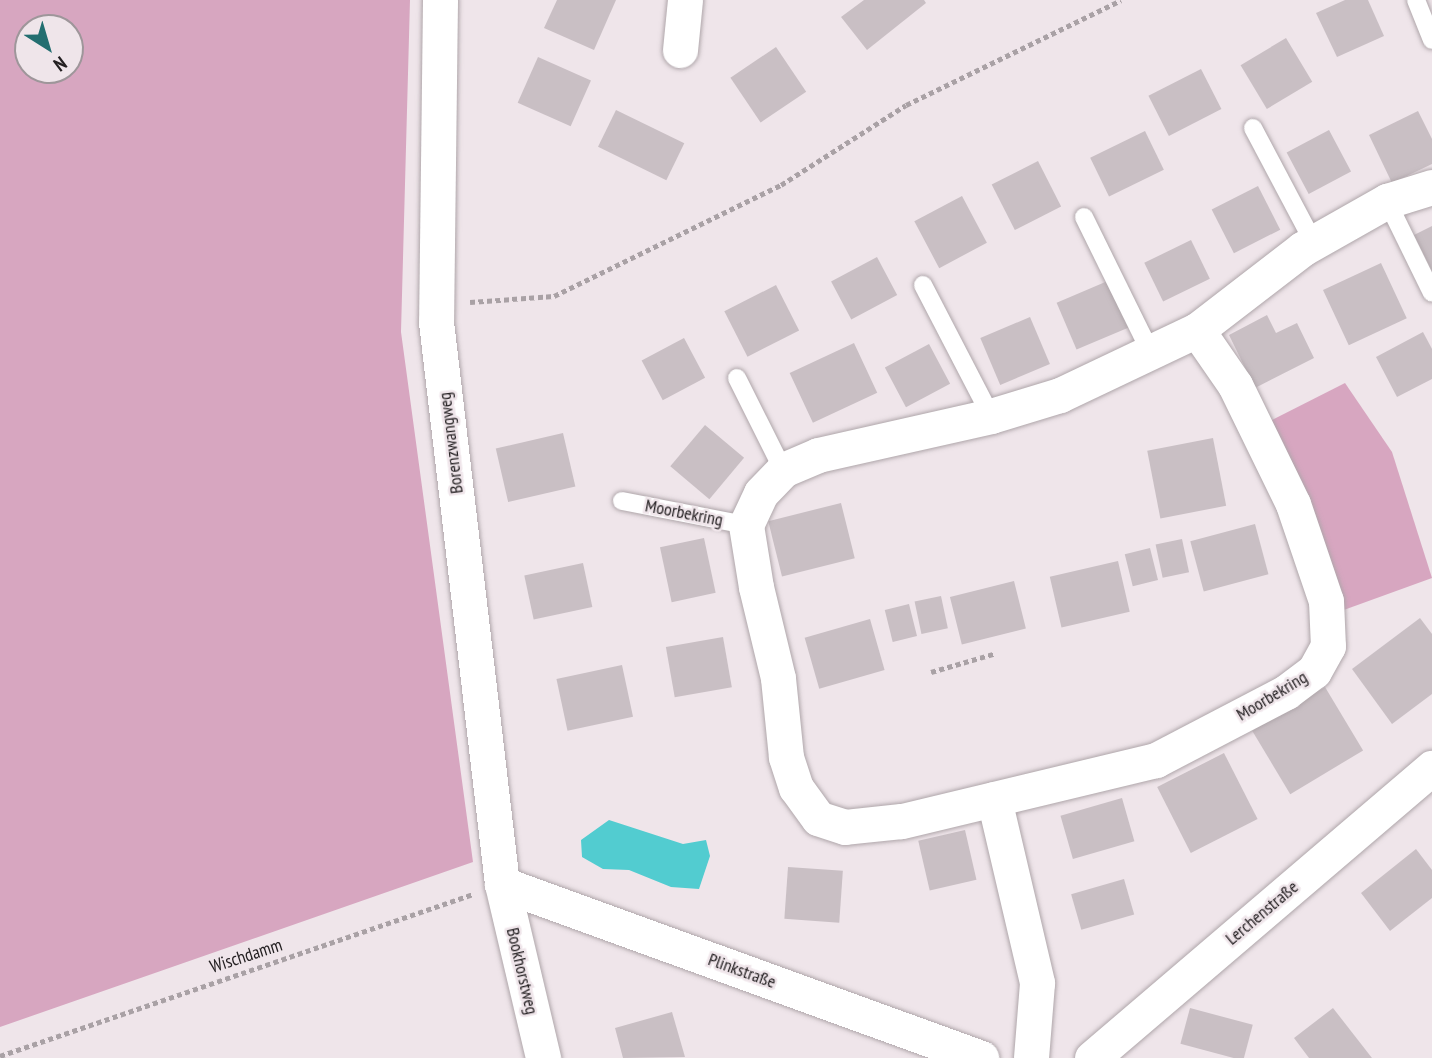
<!DOCTYPE html>
<meta charset="utf-8">
<style>
body{margin:0}
#map{position:relative;width:1432px;height:1058px;overflow:hidden;background:#efe5ea;font-family:"PT Sans Narrow",sans-serif}
div>[style]{position:absolute}
[style*='--x']{left:calc(var(--x)*1px);top:calc(var(--y)*1px);width:calc(var(--w)*1px);rotate:calc(var(--a)*1deg)}
.green>*{inset:0;background:#d7a6c0}
.water>*{inset:0;background:#52ccd0}
.building>*{inset:0;background:#c9bfc4;transform-origin:0 0}
.path>*{height:4.5px;margin-top:-2.25px;transform-origin:0;background:repeating-linear-gradient(90deg,#a9a1a5 0 5px,transparent 0 8.5px)}
.roads{filter:drop-shadow(0 0 2px #afa6aa) drop-shadow(0 0 2px #afa6aa)}
.lane>*{height:18px;margin:-9px;padding:0 9px;transform-origin:9px;border-radius:9px;background:#fff}
.street>*{height:35px;margin:-17.5px;padding:0 17.5px;transform-origin:17.5px;border-radius:17.5px;background:#fff}
span{translate:-50% -50%;white-space:nowrap;text-align:center;line-height:1.15;-webkit-text-stroke:5px #efe5ea;paint-order:stroke}
.street-label{font-size:18px;color:#242022}
.north{position:absolute;left:14px;top:14px;width:70px;height:70px;box-sizing:border-box;background:#efe5ea;border:2px solid #9e969a;border-radius:50%;rotate:143deg;font-size:19px;font-weight:700;line-height:28px;text-align:center;color:#242022}
.north::after{content:'';display:block;margin:auto;width:24px;height:32px;background:#236e70;clip-path:polygon(50% 0,100% 100%,50% 72%,0 100%)}
</style>
<div id="map">
<div class="green">
<div style="clip-path:polygon(evenodd,0 0,410px 0,401px 332px,473px 862px,0 1027px,0 0,70px 28px,70px 70px,28px 70px,28px 28px,70px 28px)"></div>
<div style="clip-path:polygon(1345px 383px,1392px 452px,1432px 578px,1341px 611px,1264px 424px)"></div>
</div>
<div class="water">
<div style="clip-path:polygon(609px 820px,683px 844px,706px 840px,710px 856px,699px 889px,671px 887px,629px 870px,603px 869px,582px 857px,581px 840px)"></div>
</div>
<div class="building">
<div style="clip-path:polygon(557px 0,616px 0,594px 50px,544px 28px)"></div>
<div style="clip-path:polygon(864px 0,924px 0,926px 3px,867px 50px,841px 17px)"></div>
<div style="clip-path:polygon(1345px 0,1368px 0,1384px 36px,1337px 57px,1316px 13px)"></div>
<div style="left:1286px;top:38px;width:51px;height:53px;rotate:59deg"></div>
<div style="left:776px;top:47px;width:54px;height:55px;rotate:56deg"></div>
<div style="left:538px;top:57px;width:58px;height:50px;rotate:24deg"></div>
<div style="left:1201px;top:69px;width:45px;height:59px;rotate:63deg"></div>
<div style="left:616px;top:110px;width:76px;height:41px;rotate:26deg"></div>
<div style="clip-path:polygon(1418px 111px,1432px 139px,1432px 164px,1392px 183px,1369px 135px)"></div>
<div style="left:1329px;top:130px;width:47px;height:48px;rotate:62deg"></div>
<div style="left:1145px;top:131px;width:43px;height:61px;rotate:64deg"></div>
<div style="left:1038px;top:161px;width:51px;height:52px;rotate:63deg"></div>
<div style="left:1258px;top:186px;width:49px;height:52px;rotate:63deg"></div>
<div style="left:962px;top:196px;width:53px;height:54px;rotate:62deg"></div>
<div style="clip-path:polygon(1432px 226px,1432px 271px,1414px 235px)"></div>
<div style="left:1191px;top:240px;width:43px;height:52px;rotate:64deg"></div>
<div style="left:877px;top:257px;width:43px;height:52px;rotate:62deg"></div>
<div style="left:1381px;top:263px;width:61px;height:64px;rotate:65deg"></div>
<div style="left:1110px;top:280px;width:51px;height:58px;rotate:67deg"></div>
<div style="left:776px;top:285px;width:51px;height:58px;rotate:63deg"></div>
<div style="clip-path:polygon(1267px 315px,1276px 333px,1297px 323px,1314px 358px,1255px 388px,1229px 335px)"></div>
<div style="left:1030px;top:317px;width:51px;height:54px;rotate:67deg"></div>
<div style="clip-path:polygon(1423px 332px,1432px 349px,1432px 379px,1397px 397px,1376px 357px)"></div>
<div style="left:684px;top:338px;width:45px;height:48px;rotate:62deg"></div>
<div style="left:854px;top:343px;width:55px;height:71px;rotate:65deg"></div>
<div style="left:929px;top:344px;width:45px;height:50px;rotate:62deg"></div>
<div style="left:705px;top:425px;width:51px;height:54px;rotate:40deg"></div>
<div style="left:563px;top:433px;width:55px;height:69px;rotate:77deg"></div>
<div style="left:1213px;top:438px;width:69px;height:67px;rotate:79deg"></div>
<div style="left:841px;top:503px;width:57px;height:75px;rotate:76deg"></div>
<div style="left:1255px;top:524px;width:52px;height:67px;rotate:75deg"></div>
<div style="left:704px;top:538px;width:56px;height:45px;rotate:78deg"></div>
<div style="left:1182px;top:539px;width:34px;height:27px;rotate:78deg"></div>
<div style="left:1150px;top:548px;width:33px;height:26px;rotate:76deg"></div>
<div style="left:1118px;top:561px;width:52px;height:70px;rotate:77deg"></div>
<div style="left:583px;top:563px;width:45px;height:60px;rotate:78deg"></div>
<div style="left:1014px;top:581px;width:49px;height:66px;rotate:76deg"></div>
<div style="left:941px;top:596px;width:33px;height:27px;rotate:78deg"></div>
<div style="left:909px;top:604px;width:33px;height:25px;rotate:76deg"></div>
<div style="clip-path:polygon(1420px 618px,1432px 634px,1432px 694px,1392px 724px,1352px 669px)"></div>
<div style="left:870px;top:619px;width:53px;height:68px;rotate:74deg"></div>
<div style="left:723px;top:637px;width:51px;height:58px;rotate:80deg"></div>
<div style="left:622px;top:665px;width:53px;height:67px;rotate:78deg"></div>
<div style="left:1325px;top:687px;width:74px;height:85px;rotate:59deg"></div>
<div style="left:1224px;top:753px;width:74px;height:75px;rotate:63deg"></div>
<div style="left:1122px;top:798px;width:45px;height:64px;rotate:74deg"></div>
<div style="left:965px;top:830px;width:51px;height:48px;rotate:77deg"></div>
<div style="clip-path:polygon(1416px 849px,1432px 870px,1432px 898px,1390px 931px,1361px 893px)"></div>
<div style="left:788px;top:867px;width:55px;height:52px;rotate:4deg"></div>
<div style="left:1124px;top:879px;width:37px;height:55px;rotate:74deg"></div>
<div style="left:1190px;top:1008px;width:65px;height:37px;rotate:15deg"></div>
<div style="clip-path:polygon(1333px 1008px,1372px 1058px,1309px 1058px,1294px 1038px)"></div>
<div style="clip-path:polygon(672px 1012px,685px 1057px,623px 1058px,615px 1028px)"></div>
</div>
<div class="path">
<div style="--x:470;--y:302;--w:84;--a:-4.1"></div>
<div style="--x:554;--y:296;--w:253;--a:-26.1"></div>
<div style="--x:781;--y:185;--w:148;--a:-32.6"></div>
<div style="--x:906;--y:105;--w:239;--a:-26"></div>
<div style="--x:931;--y:672;--w:65;--a:-16.2"></div>
<div style="--x:0;--y:1056;--w:499;--a:-18.9"></div>
</div>
<div class="roads">
<div class="lane">
<div style="--x:1416;--y:0;--w:43;--a:68.2"></div>
<div style="--x:1253;--y:128;--w:130;--a:62.1"></div>
<div style="--x:1387;--y:201;--w:102;--a:63.9"></div>
<div style="--x:1084;--y:217;--w:152;--a:63.8"></div>
<div style="--x:923;--y:285;--w:148;--a:62.6"></div>
<div style="--x:737;--y:378;--w:103;--a:63.4"></div>
<div style="--x:622;--y:501;--w:126;--a:11"></div>
</div>
<div class="street">
<div style="--x:440;--y:0;--w:322;--a:90.7"></div>
<div style="--x:436;--y:322;--w:566;--a:83.3"></div>
<div style="--x:502;--y:884;--w:179;--a:76.7"></div>
<div style="--x:680;--y:50;--w:50;--a:-84.3"></div>
<div style="--x:1197;--y:330;--w:67;--a:55.4"></div>
<div style="--x:1235;--y:385;--w:132;--a:64"></div>
<div style="--x:1293;--y:504;--w:102;--a:71.2"></div>
<div style="--x:1326;--y:601;--w:45;--a:87.5"></div>
<div style="--x:1328;--y:646;--w:29;--a:119"></div>
<div style="--x:1314;--y:671;--w:35;--a:143"></div>
<div style="--x:1286;--y:692;--w:147;--a:152.4"></div>
<div style="--x:1156;--y:760;--w:262;--a:166.5"></div>
<div style="--x:901;--y:821;--w:56;--a:173.9"></div>
<div style="--x:845;--y:827;--w:28;--a:-162"></div>
<div style="--x:818;--y:818;--w:37;--a:-126"></div>
<div style="--x:796;--y:788;--w:33;--a:-108"></div>
<div style="--x:786;--y:757;--w:79;--a:-95.8"></div>
<div style="--x:778;--y:678;--w:94;--a:-103.6"></div>
<div style="--x:756;--y:587;--w:63;--a:-99.2"></div>
<div style="--x:746;--y:525;--w:35;--a:-65"></div>
<div style="--x:761;--y:493;--w:32;--a:-46"></div>
<div style="--x:783;--y:470;--w:38;--a:-23"></div>
<div style="--x:818;--y:455;--w:177;--a:-12.7"></div>
<div style="--x:991;--y:416;--w:72;--a:-16.9"></div>
<div style="--x:1060;--y:395;--w:152;--a:-25.4"></div>
<div style="--x:1197;--y:330;--w:133;--a:-37.6"></div>
<div style="--x:1302;--y:249;--w:98;--a:-29.5"></div>
<div style="--x:1387;--y:201;--w:47;--a:-17.3"></div>
<div style="--x:994;--y:799;--w:189;--a:76.8"></div>
<div style="--x:1037;--y:983;--w:75;--a:94.6"></div>
<div style="--x:502;--y:884;--w:510;--a:19.96"></div>
<div style="--x:1092;--y:1058;--w:447;--a:-40.5"></div>
</div>
</div>
<div class="street-label">
<span style="left:451px;top:443px;rotate:-97deg">Borenzwangweg</span>
<span style="left:684px;top:513px;rotate:11deg">Moorbekring</span>
<span style="left:1272px;top:696px;rotate:-31deg">Moorbekring</span>
<span style="left:1262px;top:913px;rotate:-40deg">Lerchenstraße</span>
<span style="left:246px;top:956px;rotate:-18deg">Wischdamm</span>
<span style="left:522px;top:971px;rotate:77deg">Bookhorstweg</span>
<span style="left:742px;top:971px;rotate:20deg">Plinkstraße</span>
</div>
<div class="north">N</div>
</div>
